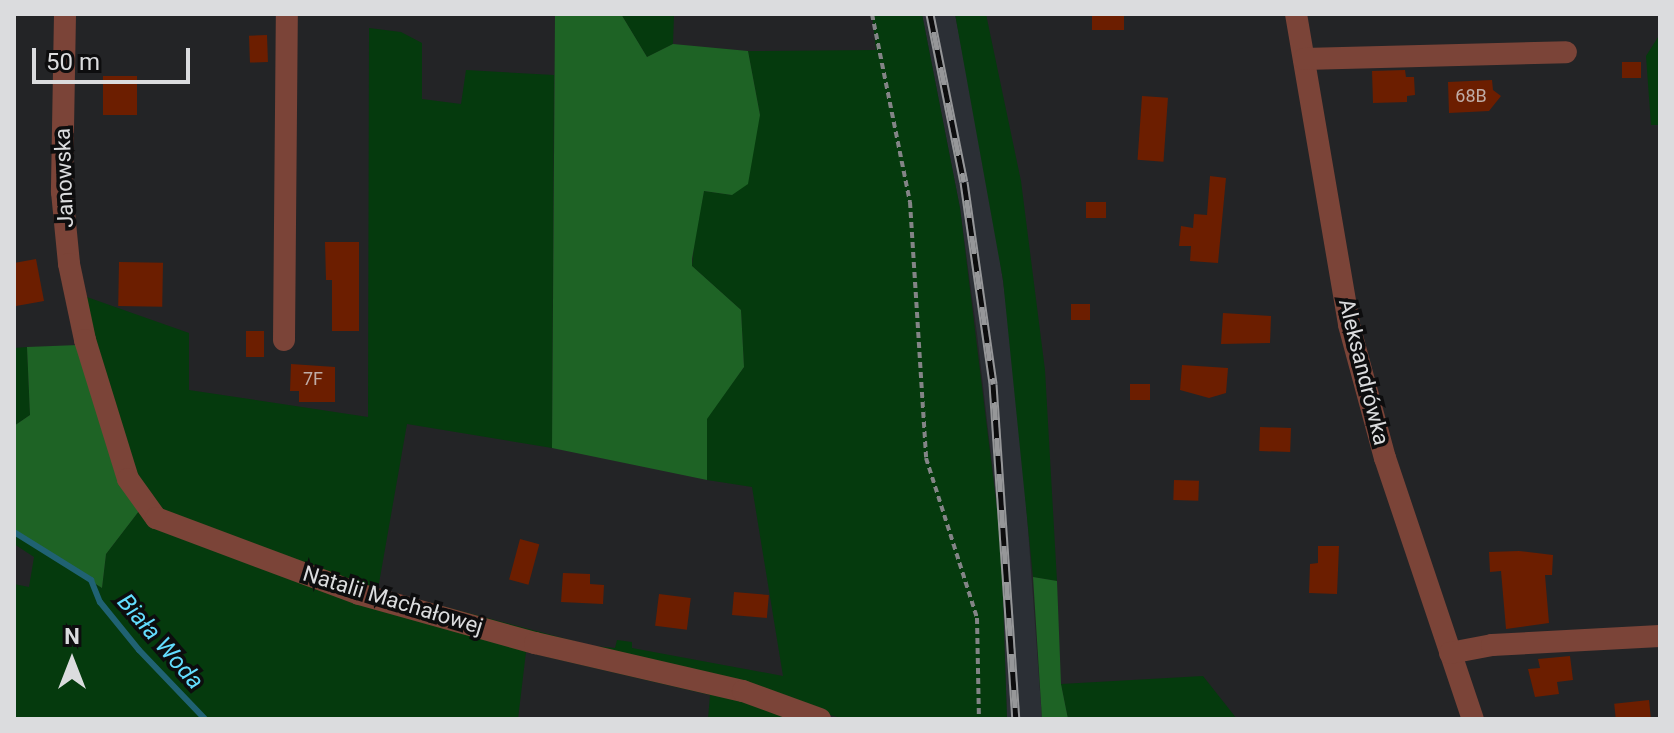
<!DOCTYPE html>
<meta charset="utf-8">
<style>
body{margin:0}
#map{position:relative;width:1674px;height:733px;overflow:hidden;background:#232426;font-family:Roboto,sans-serif}
div>[style]{position:absolute}
[style*='--x']{left:calc(var(--x)*1px);top:calc(var(--y)*1px);width:calc(var(--w)*1px);rotate:calc(var(--a)*1deg)}
.built>*{inset:0;background:#2b2f35}
.green>*{inset:0;background:#053a0d}
.forest>*{inset:0;background:#1e6325}
.stream>*{height:6px;margin:-3px;padding:0 3px;transform-origin:3px;border-radius:3px;background:#206273}
.building>*{inset:0;background:#6c1e00;transform-origin:0 0}
.path>*{height:4px;margin-top:-2px;transform-origin:0;background:repeating-linear-gradient(90deg,#838486 0 6px,transparent 0 10px)}
.minor>*{height:22px;margin:-11px;padding:0 11px;transform-origin:11px;border-radius:11px;background:#7b4438}
.rail>*{height:9px;margin-top:-4.5px;transform-origin:0;background:repeating-linear-gradient(90deg,#0d0d0e 0 18px,#969799 0 36px);box-sizing:border-box;border-block:2px solid #969799}
span{translate:-50% -50%;white-space:nowrap;text-align:center;line-height:1.15;-webkit-text-stroke:7px #0d0d0e;paint-order:stroke}
.number-label{font-size:18px;color:#bfaca6}
.number-label span{-webkit-text-stroke-width:0}
.street-label{font-size:22px;color:#dbdcde}
.water-label{font-size:24px;color:#63ddfe;font-style:italic}
.frame{position:absolute;inset:0;border:16px solid #dbdcde;pointer-events:none}
.north{position:absolute;left:32px;top:621px;width:80px;height:80px;-webkit-text-stroke:6px #0d0d0e;paint-order:stroke;rotate:0deg;font-size:22px;font-weight:700;line-height:32px;text-align:center;color:#dbdcde}
.north::after{content:'';display:block;margin:auto;width:28px;height:36px;background:#dbdcde;clip-path:polygon(50% 0,100% 100%,50% 72%,0 100%)}
.scale{position:absolute;left:32px;top:48px;width:158px;height:36px;box-sizing:border-box;border:4px solid #dbdcde;border-top:0;padding-left:10px;font-size:24px;line-height:28px;white-space:nowrap;color:#dbdcde;-webkit-text-stroke:6px #0d0d0e;paint-order:stroke}
</style>
<div id="map">
<div class="built">
<div style="clip-path:polygon(922px 14px,955px 14px,992px 204px,1017px 380px,1042px 719px,1007px 719px,1001px 541px,977px 334px,960px 208px)"></div>
</div>
<div class="green">
<div style="clip-path:polygon(621px 14px,674px 14px,673px 44px,647px 57px)"></div>
<div style="clip-path:polygon(872px 14px,922px 14px,960px 208px,1001px 541px,1007px 719px,845px 719px,360px 589px,159px 513px,132px 473px,84px 296px,189px 333px,189px 390px,368px 417px,369px 28px,401px 32px,422px 43px,422px 99px,461px 104px,466px 70px,554px 75px,552px 448px,407px 424px,378px 589px,593px 646px,615px 648px,617px 640px,632px 642px,632px 648px,783px 676px,752px 487px,707px 480px,706px 419px,744px 367px,741px 310px,692px 266px,695px 236px,704px 191px,732px 195px,760px 115px,748px 51px,876px 50px)"></div>
<div style="clip-path:polygon(955px 14px,986px 14px,1021px 181px,1045px 370px,1057px 581px,1033px 577px,1003px 280px)"></div>
<div style="clip-path:polygon(1660px 34px,1660px 125px,1651px 125px,1646px 56px)"></div>
<div style="clip-path:polygon(27px 347px,30px 415px,14px 426px,14px 348px)"></div>
<div style="clip-path:polygon(139px 511px,150px 522px,740px 697px,800px 719px,708px 719px,710px 695px,526px 652px,518px 719px,14px 719px,14px 584px,29px 587px,34px 557px,14px 544px,14px 532px,102px 588px,106px 554px)"></div>
<div style="clip-path:polygon(1203px 676px,1237px 719px,1068px 719px,1061px 684px)"></div>
</div>
<div class="forest">
<div style="clip-path:polygon(555px 14px,621px 14px,647px 57px,673px 44px,748px 51px,760px 115px,748px 184px,732px 195px,704px 191px,692px 259px,692px 266px,741px 310px,744px 367px,707px 419px,707px 480px,552px 448px)"></div>
<div style="clip-path:polygon(78px 345px,139px 511px,106px 554px,102px 588px,14px 532px,14px 426px,30px 415px,27px 347px)"></div>
<div style="clip-path:polygon(1033px 577px,1057px 581px,1061px 684px,1068px 719px,1042px 719px)"></div>
</div>
<div class="stream">
<div style="--x:14;--y:532;--w:91;--a:31.9"></div>
<div style="--x:91;--y:580;--w:24;--a:68"></div>
<div style="--x:100;--y:602;--w:62;--a:50.9"></div>
<div style="--x:139;--y:650;--w:95;--a:46.3"></div>
</div>
<div class="building">
<div style="left:1092px;top:14px;width:32px;height:16px"></div>
<div style="left:267px;top:35px;width:27px;height:18px;rotate:88deg"></div>
<div style="left:1622px;top:62px;width:19px;height:16px"></div>
<div style="clip-path:polygon(1405px 70px,1406px 77px,1414px 77px,1415px 95px,1407px 96px,1407px 102px,1373px 103px,1372px 71px)"></div>
<div style="left:137px;top:76px;width:39px;height:34px;rotate:90deg"></div>
<div style="clip-path:polygon(1492px 80px,1493px 90px,1501px 96px,1489px 111px,1449px 113px,1448px 82px)"></div>
<div style="left:1142px;top:96px;width:26px;height:64px;rotate:4deg"></div>
<div style="clip-path:polygon(1210px 176px,1226px 178px,1218px 263px,1190px 261px,1191px 246px,1179px 246px,1181px 226px,1193px 228px,1194px 214px,1207px 215px)"></div>
<div style="left:1086px;top:202px;width:20px;height:16px"></div>
<div style="clip-path:polygon(325px 242px,359px 242px,359px 331px,332px 331px,332px 280px,326px 280px)"></div>
<div style="clip-path:polygon(36px 259px,44px 301px,16px 306px,14px 263px)"></div>
<div style="left:119px;top:262px;width:44px;height:44px;rotate:1deg"></div>
<div style="left:1071px;top:304px;width:19px;height:16px"></div>
<div style="clip-path:polygon(1223px 313px,1271px 316px,1270px 343px,1221px 344px)"></div>
<div style="left:246px;top:331px;width:18px;height:26px"></div>
<div style="clip-path:polygon(291px 364px,335px 367px,335px 402px,299px 402px,299px 391px,290px 391px)"></div>
<div style="clip-path:polygon(1182px 365px,1228px 368px,1226px 393px,1209px 398px,1180px 390px)"></div>
<div style="left:1130px;top:384px;width:20px;height:16px"></div>
<div style="left:1260px;top:427px;width:31px;height:24px;rotate:2deg"></div>
<div style="left:1174px;top:480px;width:25px;height:20px;rotate:2deg"></div>
<div style="left:520px;top:539px;width:20px;height:42px;rotate:15deg"></div>
<div style="clip-path:polygon(1318px 546px,1339px 546px,1337px 594px,1309px 593px,1310px 564px,1318px 563px)"></div>
<div style="clip-path:polygon(1519px 551px,1553px 555px,1552px 575px,1545px 575px,1549px 623px,1506px 629px,1501px 571px,1490px 572px,1489px 552px)"></div>
<div style="clip-path:polygon(563px 573px,590px 574px,590px 584px,604px 585px,603px 604px,561px 602px)"></div>
<div style="left:734px;top:592px;width:35px;height:23px;rotate:5deg"></div>
<div style="left:659px;top:594px;width:32px;height:32px;rotate:7deg"></div>
<div style="clip-path:polygon(1570px 656px,1573px 680px,1557px 682px,1559px 694px,1535px 697px,1528px 669px,1540px 668px,1538px 659px)"></div>
<div style="left:1649px;top:700px;width:19px;height:35px;rotate:84deg"></div>
</div>
<div class="path">
<div style="--x:872;--y:14;--w:192;--a:78.6"></div>
<div style="--x:910;--y:202;--w:256;--a:86.4"></div>
<div style="--x:926;--y:458;--w:168;--a:72.3"></div>
<div style="--x:977;--y:618;--w:101;--a:88.9"></div>
</div>
<div class="minor">
<div style="--x:65;--y:14;--w:178;--a:91"></div>
<div style="--x:62;--y:192;--w:72;--a:84.4"></div>
<div style="--x:69;--y:264;--w:78;--a:78.1"></div>
<div style="--x:85;--y:340;--w:145;--a:72.8"></div>
<div style="--x:128;--y:479;--w:48;--a:54.3"></div>
<div style="--x:156;--y:518;--w:217;--a:20.5"></div>
<div style="--x:359;--y:594;--w:183;--a:15.6"></div>
<div style="--x:535;--y:643;--w:213;--a:13"></div>
<div style="--x:743;--y:691;--w:82;--a:20"></div>
<div style="--x:1296;--y:14;--w:315;--a:80.3"></div>
<div style="--x:1349;--y:325;--w:138;--a:74.9"></div>
<div style="--x:1385;--y:458;--w:275;--a:71.4"></div>
<div style="--x:1304;--y:59;--w:262;--a:-1.5"></div>
<div style="--x:284;--y:340;--w:326;--a:-89.5"></div>
<div style="--x:1450;--y:653;--w:43;--a:-10.8"></div>
<div style="--x:1492;--y:645;--w:168;--a:-3.1"></div>
</div>
<div class="rail">
<div style="--x:930;--y:14;--w:171;--a:78.6"></div>
<div style="--x:964;--y:182;--w:204;--a:81.8"></div>
<div style="--x:993;--y:384;--w:336;--a:86.1"></div>
</div>
<div class="number-label">
<span style="left:1471px;top:96px">68B</span>
<span style="left:313px;top:379px">7F</span>
</div>
<div class="street-label">
<span style="left:64px;top:178px;rotate:-92deg">Janowska</span>
<span style="left:1364px;top:372px;rotate:76deg">Aleksandrówka</span>
<span style="left:393px;top:600px;rotate:17deg">Natalii Machałowej</span>
</div>
<div class="water-label">
<span style="left:160px;top:642px;rotate:49deg">Biała Woda</span>
</div>
<div class="frame"></div>
<div class="north">N</div>
<div class="scale">50 m</div>
</div>
